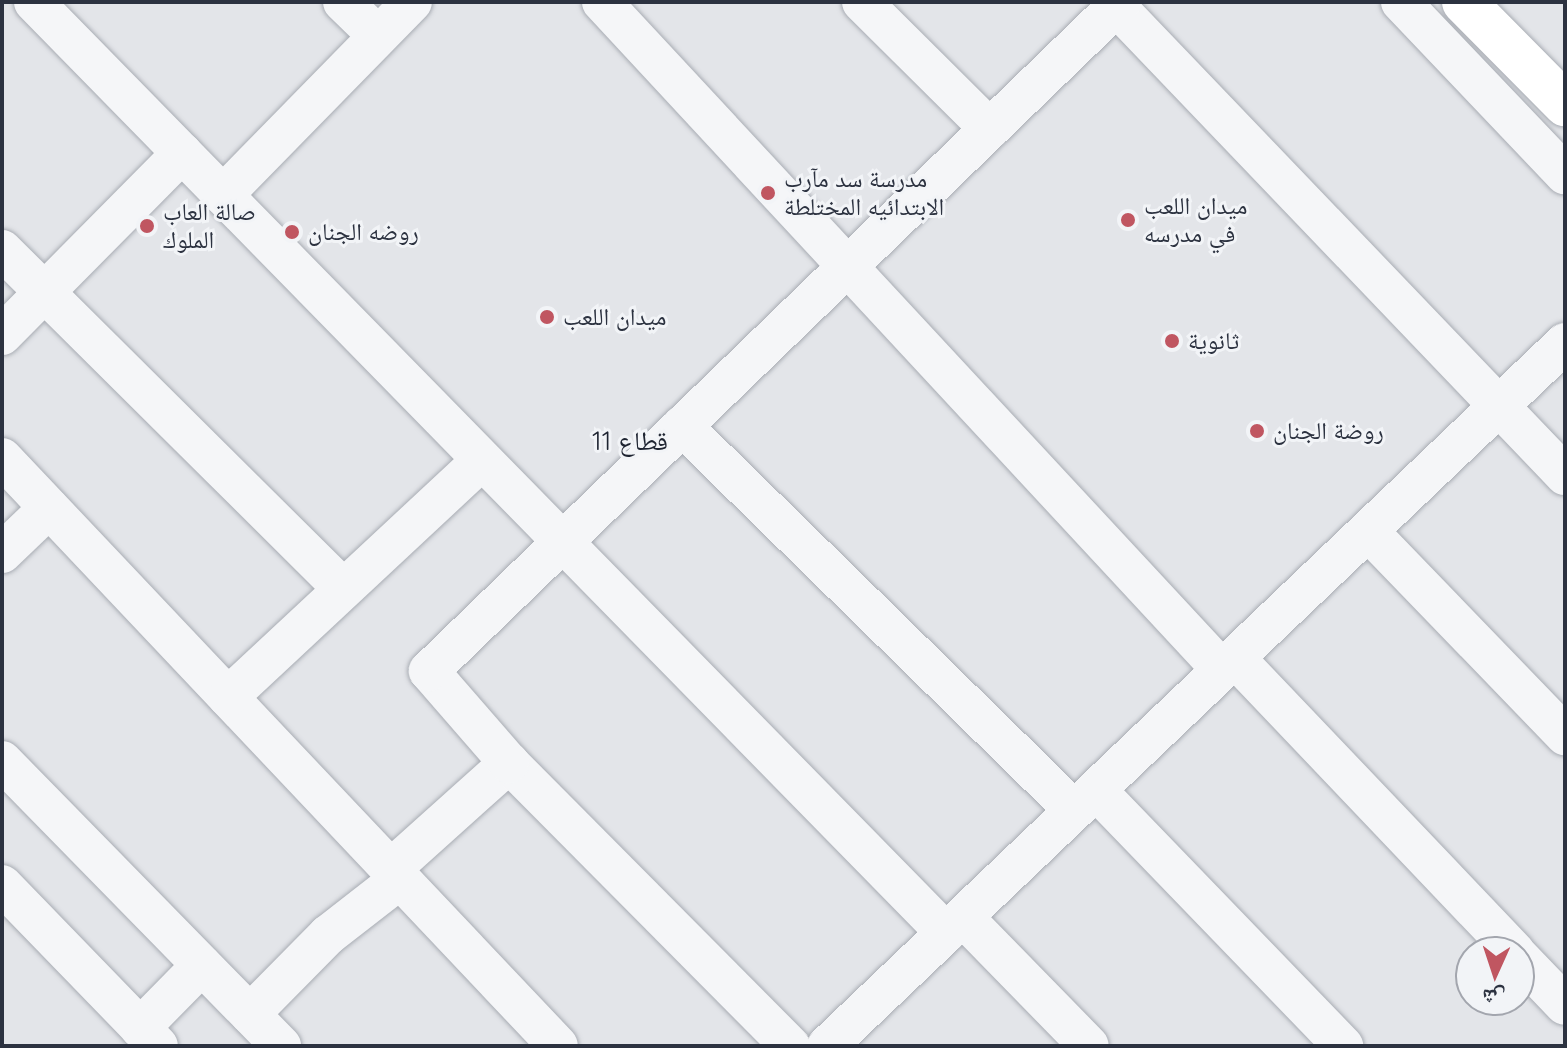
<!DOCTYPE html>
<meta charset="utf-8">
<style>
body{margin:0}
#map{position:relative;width:1567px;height:1048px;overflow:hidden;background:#e3e5e9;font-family:Quicksand,"Noto Naskh Arabic",sans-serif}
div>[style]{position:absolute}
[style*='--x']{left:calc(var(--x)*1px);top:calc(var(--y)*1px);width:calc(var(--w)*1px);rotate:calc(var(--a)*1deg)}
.roads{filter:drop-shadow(0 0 2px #a8acb3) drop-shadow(0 0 2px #a8acb3)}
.minor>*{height:40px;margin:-20px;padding:0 20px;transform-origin:20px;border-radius:20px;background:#f5f6f8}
.major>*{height:44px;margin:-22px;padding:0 22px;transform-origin:22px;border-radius:22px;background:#fff}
.dots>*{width:22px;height:22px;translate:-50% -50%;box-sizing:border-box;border:4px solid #f2f4f7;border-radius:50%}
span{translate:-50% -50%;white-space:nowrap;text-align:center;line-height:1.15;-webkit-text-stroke:6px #f2f4f7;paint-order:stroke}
.poi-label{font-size:24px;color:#2c3240}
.left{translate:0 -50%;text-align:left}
.neighbourhood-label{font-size:26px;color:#1e2431}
.frame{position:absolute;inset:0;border:4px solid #2c3240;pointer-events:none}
.north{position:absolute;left:1455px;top:936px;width:80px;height:80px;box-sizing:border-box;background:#f2f4f7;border:2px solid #a3a6ae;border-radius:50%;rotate:183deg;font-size:22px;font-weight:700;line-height:32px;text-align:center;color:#2c3240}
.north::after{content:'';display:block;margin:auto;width:28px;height:36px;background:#c05661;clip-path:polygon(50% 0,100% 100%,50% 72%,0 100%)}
</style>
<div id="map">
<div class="roads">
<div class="minor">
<div style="--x:34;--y:2;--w:1303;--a:45.59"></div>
<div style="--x:343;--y:2;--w:47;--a:44.1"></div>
<div style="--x:602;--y:2;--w:911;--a:47.13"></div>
<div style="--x:862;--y:2;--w:180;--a:44.8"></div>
<div style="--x:1112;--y:2;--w:655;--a:46.24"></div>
<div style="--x:1401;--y:2;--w:238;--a:46.4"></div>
<div style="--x:223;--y:195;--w:270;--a:-45.6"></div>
<div style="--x:2;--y:250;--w:478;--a:44.8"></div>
<div style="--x:2;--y:335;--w:256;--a:-45.3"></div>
<div style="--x:682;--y:426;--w:549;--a:44.41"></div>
<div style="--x:2;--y:458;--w:809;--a:46.6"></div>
<div style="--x:1368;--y:531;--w:284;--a:46"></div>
<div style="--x:2;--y:553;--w:65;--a:-43.8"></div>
<div style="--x:1235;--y:658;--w:406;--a:46.4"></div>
<div style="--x:228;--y:697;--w:347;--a:-43"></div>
<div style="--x:2;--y:761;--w:399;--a:45.6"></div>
<div style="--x:1096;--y:790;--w:356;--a:46"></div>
<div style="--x:391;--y:869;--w:159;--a:-41.9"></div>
<div style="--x:2;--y:885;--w:224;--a:45.9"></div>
<div style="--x:963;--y:917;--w:180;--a:45.7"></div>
<div style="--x:1519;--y:957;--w:66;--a:46.2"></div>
<div style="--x:250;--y:1014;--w:111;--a:-45.4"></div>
<div style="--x:328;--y:935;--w:91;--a:-37.9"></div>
<div style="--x:140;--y:1028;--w:88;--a:-45.5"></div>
<div style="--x:790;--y:1046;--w:399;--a:-134.8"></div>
<div style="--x:509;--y:763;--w:122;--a:-131"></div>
<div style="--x:429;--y:671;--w:963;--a:-44.03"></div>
<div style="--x:827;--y:1046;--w:1019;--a:-43.61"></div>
</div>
<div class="major">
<div style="--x:1464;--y:2;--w:144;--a:45.3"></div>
</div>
</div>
<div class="dots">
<div style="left:768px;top:193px;background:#c05661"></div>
<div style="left:1128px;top:220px;background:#c05661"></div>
<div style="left:147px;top:226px;background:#c05661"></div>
<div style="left:292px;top:232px;background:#c05661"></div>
<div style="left:547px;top:317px;background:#c05661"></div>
<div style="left:1172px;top:341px;background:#c05661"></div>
<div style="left:1257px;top:431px;background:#c05661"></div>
</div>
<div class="poi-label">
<span class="left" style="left:784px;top:193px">مدرسة سد مآرب<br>الابتدائيه المختلطة</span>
<span class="left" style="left:1144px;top:220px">ميدان اللعب<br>في مدرسه</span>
<span class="left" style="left:163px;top:226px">صالة العاب<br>الملوك</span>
<span class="left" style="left:308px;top:232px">روضه الجنان</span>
<span class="left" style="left:563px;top:317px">ميدان اللعب</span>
<span class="left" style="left:1188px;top:341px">ثانوية</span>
<span class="left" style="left:1273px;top:431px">روضة الجنان</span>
</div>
<div class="neighbourhood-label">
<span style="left:630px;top:441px">قطاع 11</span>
</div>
<div class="frame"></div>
<div class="north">ش</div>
</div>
